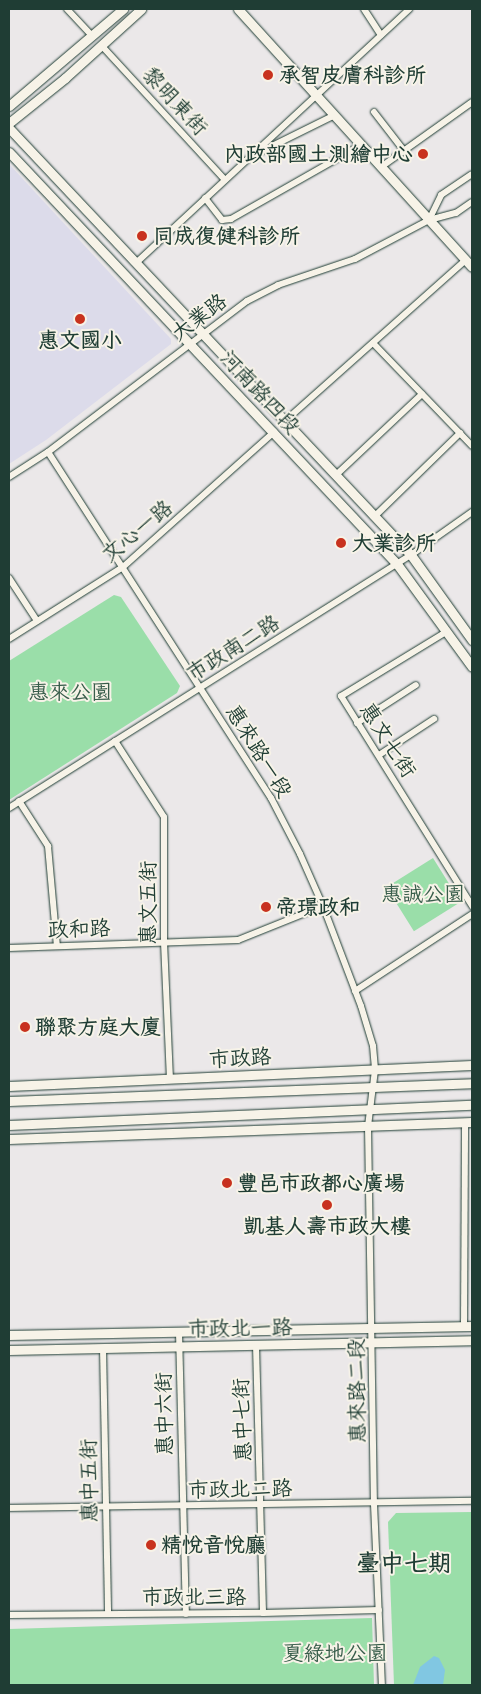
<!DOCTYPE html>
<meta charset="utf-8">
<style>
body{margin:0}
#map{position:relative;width:481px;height:1694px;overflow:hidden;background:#ebe8e9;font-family:Caveat,"LXGW WenKai TC",sans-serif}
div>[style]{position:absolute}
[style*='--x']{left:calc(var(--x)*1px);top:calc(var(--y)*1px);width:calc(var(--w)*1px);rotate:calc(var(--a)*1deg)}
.built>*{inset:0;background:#dcdbea}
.green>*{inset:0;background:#9adea9;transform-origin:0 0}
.water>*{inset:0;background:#81c7e2}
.roads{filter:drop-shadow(0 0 1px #1f3d34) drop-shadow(0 0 1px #1f3d34)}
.street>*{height:6px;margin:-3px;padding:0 3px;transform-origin:3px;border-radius:3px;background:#f7f3e8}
.secondary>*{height:9px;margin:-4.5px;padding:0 4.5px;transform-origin:4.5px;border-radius:4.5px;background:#f7f3e8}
.dots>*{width:14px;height:14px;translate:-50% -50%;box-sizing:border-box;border:2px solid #f7f3e8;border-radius:50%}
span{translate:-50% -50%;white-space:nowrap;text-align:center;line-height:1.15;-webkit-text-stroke:4px #f7f3e8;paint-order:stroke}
.poi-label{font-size:21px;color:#1f3d34;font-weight:700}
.left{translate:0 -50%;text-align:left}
.right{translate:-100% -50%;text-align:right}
.street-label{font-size:21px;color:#1f3d34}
.park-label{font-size:21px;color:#385d4b}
.quarter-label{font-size:24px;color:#1f3d34;font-weight:700}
.frame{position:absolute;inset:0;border:10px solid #1f3d34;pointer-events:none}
</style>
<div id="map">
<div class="built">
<div style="clip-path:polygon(9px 164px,171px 339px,171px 344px,46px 440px,9px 464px)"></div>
</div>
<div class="green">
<div style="clip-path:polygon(114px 595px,121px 597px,180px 686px,177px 693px,9px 800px,9px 661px)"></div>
<div style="left:433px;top:858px;width:52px;height:55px;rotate:58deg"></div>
<div style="clip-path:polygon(472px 1512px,472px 1685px,394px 1685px,388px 1522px,396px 1513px)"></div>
<div style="clip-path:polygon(372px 1618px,374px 1685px,9px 1685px,9px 1629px)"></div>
</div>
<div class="water">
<div style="clip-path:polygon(434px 1656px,439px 1658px,445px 1670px,443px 1685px,413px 1685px,420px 1667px)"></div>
</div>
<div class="roads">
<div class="street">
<div style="--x:67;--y:9;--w:37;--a:47"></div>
<div style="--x:364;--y:9;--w:31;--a:57"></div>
<div style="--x:101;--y:45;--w:183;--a:47.4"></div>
<div style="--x:374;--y:112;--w:51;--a:52.2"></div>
<div style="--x:256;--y:154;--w:88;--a:-26.3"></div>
<div style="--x:381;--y:167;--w:112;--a:-35.5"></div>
<div style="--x:205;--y:198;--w:28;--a:52"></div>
<div style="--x:222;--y:220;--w:9;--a:-6"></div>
<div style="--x:231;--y:219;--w:150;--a:-29.6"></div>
<div style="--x:429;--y:220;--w:28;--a:-64"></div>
<div style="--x:441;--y:195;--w:37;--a:-34"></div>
<div style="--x:136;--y:263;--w:373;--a:-42.9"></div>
<div style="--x:373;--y:343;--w:143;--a:46.1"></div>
<div style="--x:285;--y:421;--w:242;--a:-41.7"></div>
<div style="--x:48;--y:452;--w:412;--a:57.2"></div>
<div style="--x:271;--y:798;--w:63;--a:62.6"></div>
<div style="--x:300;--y:854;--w:57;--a:66.1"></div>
<div style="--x:323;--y:906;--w:107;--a:69.2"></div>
<div style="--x:361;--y:1006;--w:42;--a:73.3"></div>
<div style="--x:373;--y:1046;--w:24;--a:85"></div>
<div style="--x:375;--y:1070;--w:56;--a:97.1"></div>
<div style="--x:368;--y:1126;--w:378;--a:89.1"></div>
<div style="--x:374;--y:1504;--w:181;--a:87.5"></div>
<div style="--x:336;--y:475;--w:118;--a:-43.3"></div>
<div style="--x:9;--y:477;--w:46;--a:-32.7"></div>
<div style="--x:48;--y:452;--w:250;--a:-37.2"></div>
<div style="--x:247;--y:301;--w:35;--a:-27"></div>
<div style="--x:278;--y:285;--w:81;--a:-18.7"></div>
<div style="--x:355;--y:259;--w:84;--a:-27.8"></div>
<div style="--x:429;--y:220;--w:28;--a:-15"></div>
<div style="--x:456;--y:213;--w:19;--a:-35"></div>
<div style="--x:375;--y:516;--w:119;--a:-44.3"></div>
<div style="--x:9;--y:578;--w:51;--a:56.9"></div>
<div style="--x:446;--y:632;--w:123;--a:148.6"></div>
<div style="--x:341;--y:696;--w:248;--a:58"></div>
<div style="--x:9;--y:639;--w:135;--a:-32.3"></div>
<div style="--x:123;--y:567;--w:203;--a:-41.8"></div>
<div style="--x:357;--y:723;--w:70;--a:-32.8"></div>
<div style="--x:115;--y:741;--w:90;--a:57.2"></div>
<div style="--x:164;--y:817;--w:125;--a:90"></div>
<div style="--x:164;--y:942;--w:137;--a:87.5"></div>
<div style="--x:379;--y:755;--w:66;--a:-33.2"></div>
<div style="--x:19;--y:801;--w:54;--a:57.2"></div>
<div style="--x:48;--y:846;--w:100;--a:84.9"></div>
<div style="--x:9;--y:808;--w:475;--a:-32.2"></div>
<div style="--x:411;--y:555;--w:75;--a:-35.2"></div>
<div style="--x:9;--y:948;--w:229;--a:-2"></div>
<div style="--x:238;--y:940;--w:92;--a:-21.8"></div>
<div style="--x:355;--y:991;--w:140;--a:-33.3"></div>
<div style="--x:464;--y:1326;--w:204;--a:-89.7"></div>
<div style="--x:179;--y:1332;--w:282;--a:88.6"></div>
<div style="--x:256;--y:1345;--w:268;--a:88.5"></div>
<div style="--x:103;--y:1348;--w:265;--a:88.9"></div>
<div style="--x:9;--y:1508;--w:463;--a:-0.9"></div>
<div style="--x:9;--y:1615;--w:254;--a:-0.5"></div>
<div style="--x:263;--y:1613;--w:116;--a:-1.5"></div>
</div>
<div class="secondary">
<div style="--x:238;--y:9;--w:348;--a:47.8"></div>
<div style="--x:9;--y:106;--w:150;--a:-40.4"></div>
<div style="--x:9;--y:123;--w:72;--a:-38.8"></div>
<div style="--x:65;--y:78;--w:103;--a:-42.2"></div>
<div style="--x:9;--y:128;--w:586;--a:46.73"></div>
<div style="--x:411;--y:555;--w:105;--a:54.3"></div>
<div style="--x:9;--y:152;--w:566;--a:46.72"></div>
<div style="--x:397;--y:564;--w:127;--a:53.9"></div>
<div style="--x:9;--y:1086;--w:463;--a:-2.6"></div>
<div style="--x:9;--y:1101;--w:463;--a:-2.2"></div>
<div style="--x:9;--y:1125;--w:463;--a:-2.5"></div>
<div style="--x:9;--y:1139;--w:463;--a:-2.1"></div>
<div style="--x:9;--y:1335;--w:463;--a:-1.1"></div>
<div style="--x:9;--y:1350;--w:463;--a:-1.2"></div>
</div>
</div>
<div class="dots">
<div style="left:268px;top:75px;background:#c8321e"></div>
<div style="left:423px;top:154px;background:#c8321e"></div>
<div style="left:142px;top:236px;background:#c8321e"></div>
<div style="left:80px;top:319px;background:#c8321e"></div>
<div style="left:341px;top:543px;background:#c8321e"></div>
<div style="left:266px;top:907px;background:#c8321e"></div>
<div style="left:25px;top:1027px;background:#c8321e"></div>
<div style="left:227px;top:1183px;background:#c8321e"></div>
<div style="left:327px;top:1205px;background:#c8321e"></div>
<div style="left:151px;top:1545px;background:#c8321e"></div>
</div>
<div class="poi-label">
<span class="left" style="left:279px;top:75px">承智皮膚科診所</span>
<span class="right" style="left:413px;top:154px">內政部國土測繪中心</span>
<span class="left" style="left:153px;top:236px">同成復健科診所</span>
<span style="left:80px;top:340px">惠文國小</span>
<span class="left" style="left:352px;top:543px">大業診所</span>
<span class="left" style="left:276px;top:907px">帝璟政和</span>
<span class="left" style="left:35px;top:1027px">聯聚方庭大廈</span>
<span class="left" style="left:237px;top:1183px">豐邑市政都心廣場</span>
<span style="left:327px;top:1226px">凱基人壽市政大樓</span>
<span class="left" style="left:161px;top:1545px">精悅音悅廳</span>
</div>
<div class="street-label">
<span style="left:175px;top:101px;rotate:47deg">黎明東街</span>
<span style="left:199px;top:317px;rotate:-37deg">大業路</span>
<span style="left:260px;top:392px;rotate:47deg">河南路四段</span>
<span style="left:137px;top:531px;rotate:-39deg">文心一路</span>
<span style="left:233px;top:648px;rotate:-32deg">市政南二路</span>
<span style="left:388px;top:740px;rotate:57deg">惠文七街</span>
<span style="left:259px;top:751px;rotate:58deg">惠來路一段</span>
<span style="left:148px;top:903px;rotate:-90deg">惠文五街</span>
<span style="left:79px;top:929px;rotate:-2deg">政和路</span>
<span style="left:240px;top:1058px;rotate:-3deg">市政路</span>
<span style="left:240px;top:1328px;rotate:-1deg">市政北一路</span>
<span style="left:357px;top:1391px;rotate:-91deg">惠來路二段</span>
<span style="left:164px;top:1414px;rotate:-91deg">惠中六街</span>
<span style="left:242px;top:1420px;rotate:-92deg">惠中七街</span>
<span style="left:89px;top:1481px;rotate:-91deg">惠中五街</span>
<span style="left:240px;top:1489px;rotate:-1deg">市政北二路</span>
<span style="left:194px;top:1597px">市政北三路</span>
</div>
<div class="park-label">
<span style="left:70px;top:692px">惠來公園</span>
<span style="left:423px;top:894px">惠誠公園</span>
<span style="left:335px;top:1653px">夏綠地公園</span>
</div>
<div class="quarter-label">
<span style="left:404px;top:1564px">臺中七期</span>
</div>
<div class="frame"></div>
</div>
